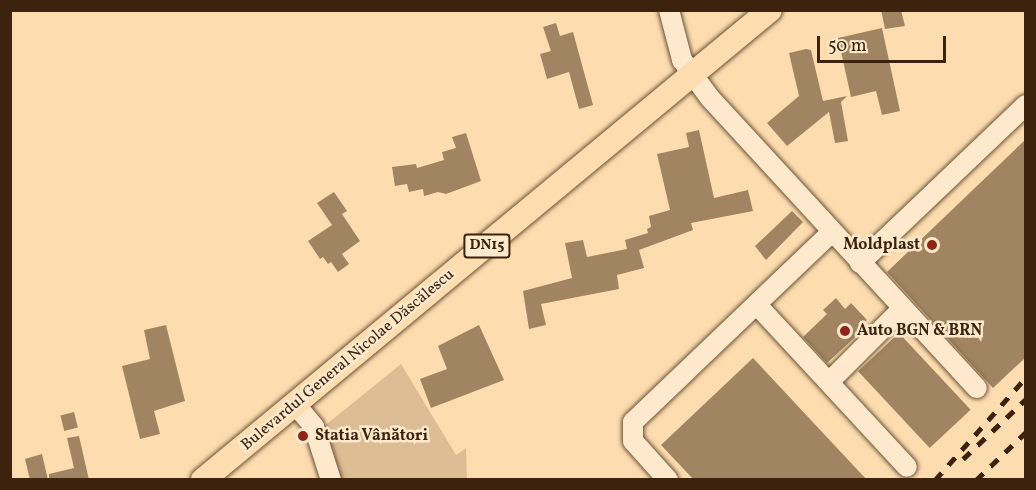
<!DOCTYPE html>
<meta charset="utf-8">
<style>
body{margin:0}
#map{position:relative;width:1036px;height:490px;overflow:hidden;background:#fdddb0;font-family:Vollkorn,serif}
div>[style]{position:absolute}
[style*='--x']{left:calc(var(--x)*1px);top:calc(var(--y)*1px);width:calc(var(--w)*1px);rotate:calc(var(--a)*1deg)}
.green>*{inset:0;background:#dcbd94}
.building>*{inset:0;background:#a18462;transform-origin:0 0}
.roads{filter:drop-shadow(0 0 2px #6d5236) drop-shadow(0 0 2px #6d5236)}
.minor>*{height:20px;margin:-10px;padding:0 10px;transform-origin:10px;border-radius:10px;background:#fee9cc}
.major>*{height:24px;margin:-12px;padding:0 12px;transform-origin:12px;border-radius:12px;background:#fdddb0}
.rail>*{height:4.5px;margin-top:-2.25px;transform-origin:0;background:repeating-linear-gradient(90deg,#3d230e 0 10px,transparent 0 20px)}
.dots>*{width:16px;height:16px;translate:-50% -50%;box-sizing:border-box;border:3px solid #fee9cc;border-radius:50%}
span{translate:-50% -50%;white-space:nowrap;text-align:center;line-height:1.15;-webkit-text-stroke:5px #fee9cc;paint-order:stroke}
.shield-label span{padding:2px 4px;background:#fee9cc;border:2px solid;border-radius:4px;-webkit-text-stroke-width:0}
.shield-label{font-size:15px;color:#3d230e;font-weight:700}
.poi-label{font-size:16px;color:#3d230e;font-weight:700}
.right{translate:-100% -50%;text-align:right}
.left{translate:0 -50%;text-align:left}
.street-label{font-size:16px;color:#3d230e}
.frame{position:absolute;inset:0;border:12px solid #3d230e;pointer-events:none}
.scale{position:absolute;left:817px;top:36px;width:129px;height:27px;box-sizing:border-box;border:3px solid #3d230e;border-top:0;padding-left:8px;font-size:18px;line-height:21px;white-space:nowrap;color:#3d230e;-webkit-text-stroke:4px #fee9cc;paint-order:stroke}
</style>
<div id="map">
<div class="green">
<div style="clip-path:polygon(401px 364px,456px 455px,466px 448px,467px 479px,337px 479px,322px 428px)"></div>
</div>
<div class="building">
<div style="clip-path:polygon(881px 10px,901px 10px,905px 26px,885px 29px)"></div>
<div style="clip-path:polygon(556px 23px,560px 36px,573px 32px,593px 105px,579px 109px,569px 72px,547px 79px,540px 54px,551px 51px,543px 27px)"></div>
<div style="clip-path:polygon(882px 28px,900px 111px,882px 115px,876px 91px,851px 97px,838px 38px)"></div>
<div style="clip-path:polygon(806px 49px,811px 50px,823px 101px,847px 96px,841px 102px,848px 141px,835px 143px,829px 112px,787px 146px,767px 123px,799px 96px,789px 53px)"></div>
<div style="clip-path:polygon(699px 130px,714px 198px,748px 190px,753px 211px,691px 223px,693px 230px,639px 250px,644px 268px,617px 275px,619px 289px,541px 304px,546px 325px,529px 329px,523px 291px,572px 278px,565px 243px,583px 240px,587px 257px,627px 249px,625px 240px,648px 233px,647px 229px,651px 227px,649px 216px,670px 210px,657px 154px,689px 147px,686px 133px)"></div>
<div style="clip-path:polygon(466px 133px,481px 181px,446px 194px,438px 192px,424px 196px,423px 189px,409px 192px,407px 184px,395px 186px,392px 167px,416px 164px,417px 168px,444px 160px,442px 152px,456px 148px,452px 137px)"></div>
<div style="clip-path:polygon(1026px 139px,1026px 357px,993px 388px,887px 272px)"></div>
<div style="clip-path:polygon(334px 192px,347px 211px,342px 214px,360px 241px,342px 254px,349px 264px,338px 272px,331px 262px,328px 264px,323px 257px,320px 259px,308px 241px,332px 225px,317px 203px)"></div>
<div style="clip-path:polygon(792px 211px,803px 222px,766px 260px,755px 246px)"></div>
<div style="clip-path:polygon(836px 298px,845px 309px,851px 303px,867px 320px,861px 325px,864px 329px,827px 363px,803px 337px,827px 314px,823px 310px)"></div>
<div style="clip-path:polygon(166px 325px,185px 401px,154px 411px,160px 434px,140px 439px,122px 366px,150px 359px,144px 330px)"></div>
<div style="clip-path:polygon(479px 325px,504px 380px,431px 408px,420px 379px,447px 369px,438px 346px)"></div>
<div style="left:899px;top:333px;width:105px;height:56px;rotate:47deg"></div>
<div style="clip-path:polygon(753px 358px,867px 480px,694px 480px,661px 445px)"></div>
<div style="left:74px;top:412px;width:16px;height:14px;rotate:76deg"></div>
<div style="clip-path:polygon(79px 436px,89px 480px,49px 480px,49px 474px,74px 468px,67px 438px)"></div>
<div style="clip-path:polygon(42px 454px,48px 480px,30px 480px,25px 459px)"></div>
</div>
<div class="roads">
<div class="minor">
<div style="--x:669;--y:10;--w:52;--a:75.4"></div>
<div style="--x:682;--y:60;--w:47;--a:53.6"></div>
<div style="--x:710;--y:98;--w:394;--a:47.4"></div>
<div style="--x:860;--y:263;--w:229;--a:-43.6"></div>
<div style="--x:758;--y:306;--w:219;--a:47.2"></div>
<div style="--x:829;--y:382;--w:103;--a:-45"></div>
<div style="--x:295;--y:404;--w:30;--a:50"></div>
<div style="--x:314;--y:427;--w:56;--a:72.2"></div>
<div style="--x:668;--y:480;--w:52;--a:-131.9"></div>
<div style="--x:633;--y:441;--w:19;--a:-90"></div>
<div style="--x:633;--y:422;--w:274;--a:-43.7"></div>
</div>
<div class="major">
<div style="--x:203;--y:480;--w:736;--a:-39.66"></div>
</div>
</div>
<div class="rail">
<div style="--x:963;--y:459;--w:87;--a:-43.6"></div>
<div style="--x:935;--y:480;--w:137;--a:-48.5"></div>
<div style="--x:976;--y:480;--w:69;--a:-43.8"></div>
</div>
<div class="dots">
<div style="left:932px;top:245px;background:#8f2418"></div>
<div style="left:845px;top:331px;background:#8f2418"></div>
<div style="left:303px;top:436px;background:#8f2418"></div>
</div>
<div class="shield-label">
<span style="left:487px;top:246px">DN15</span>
</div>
<div class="poi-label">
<span class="right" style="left:920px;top:245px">Moldplast</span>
<span class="left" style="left:857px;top:331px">Auto BGN &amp; BRN</span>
<span class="left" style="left:315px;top:436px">Statia Vânători</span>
</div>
<div class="street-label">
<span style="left:348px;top:360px;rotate:-40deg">Bulevardul General Nicolae Dăscălescu</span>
</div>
<div class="frame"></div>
<div class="scale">50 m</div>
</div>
